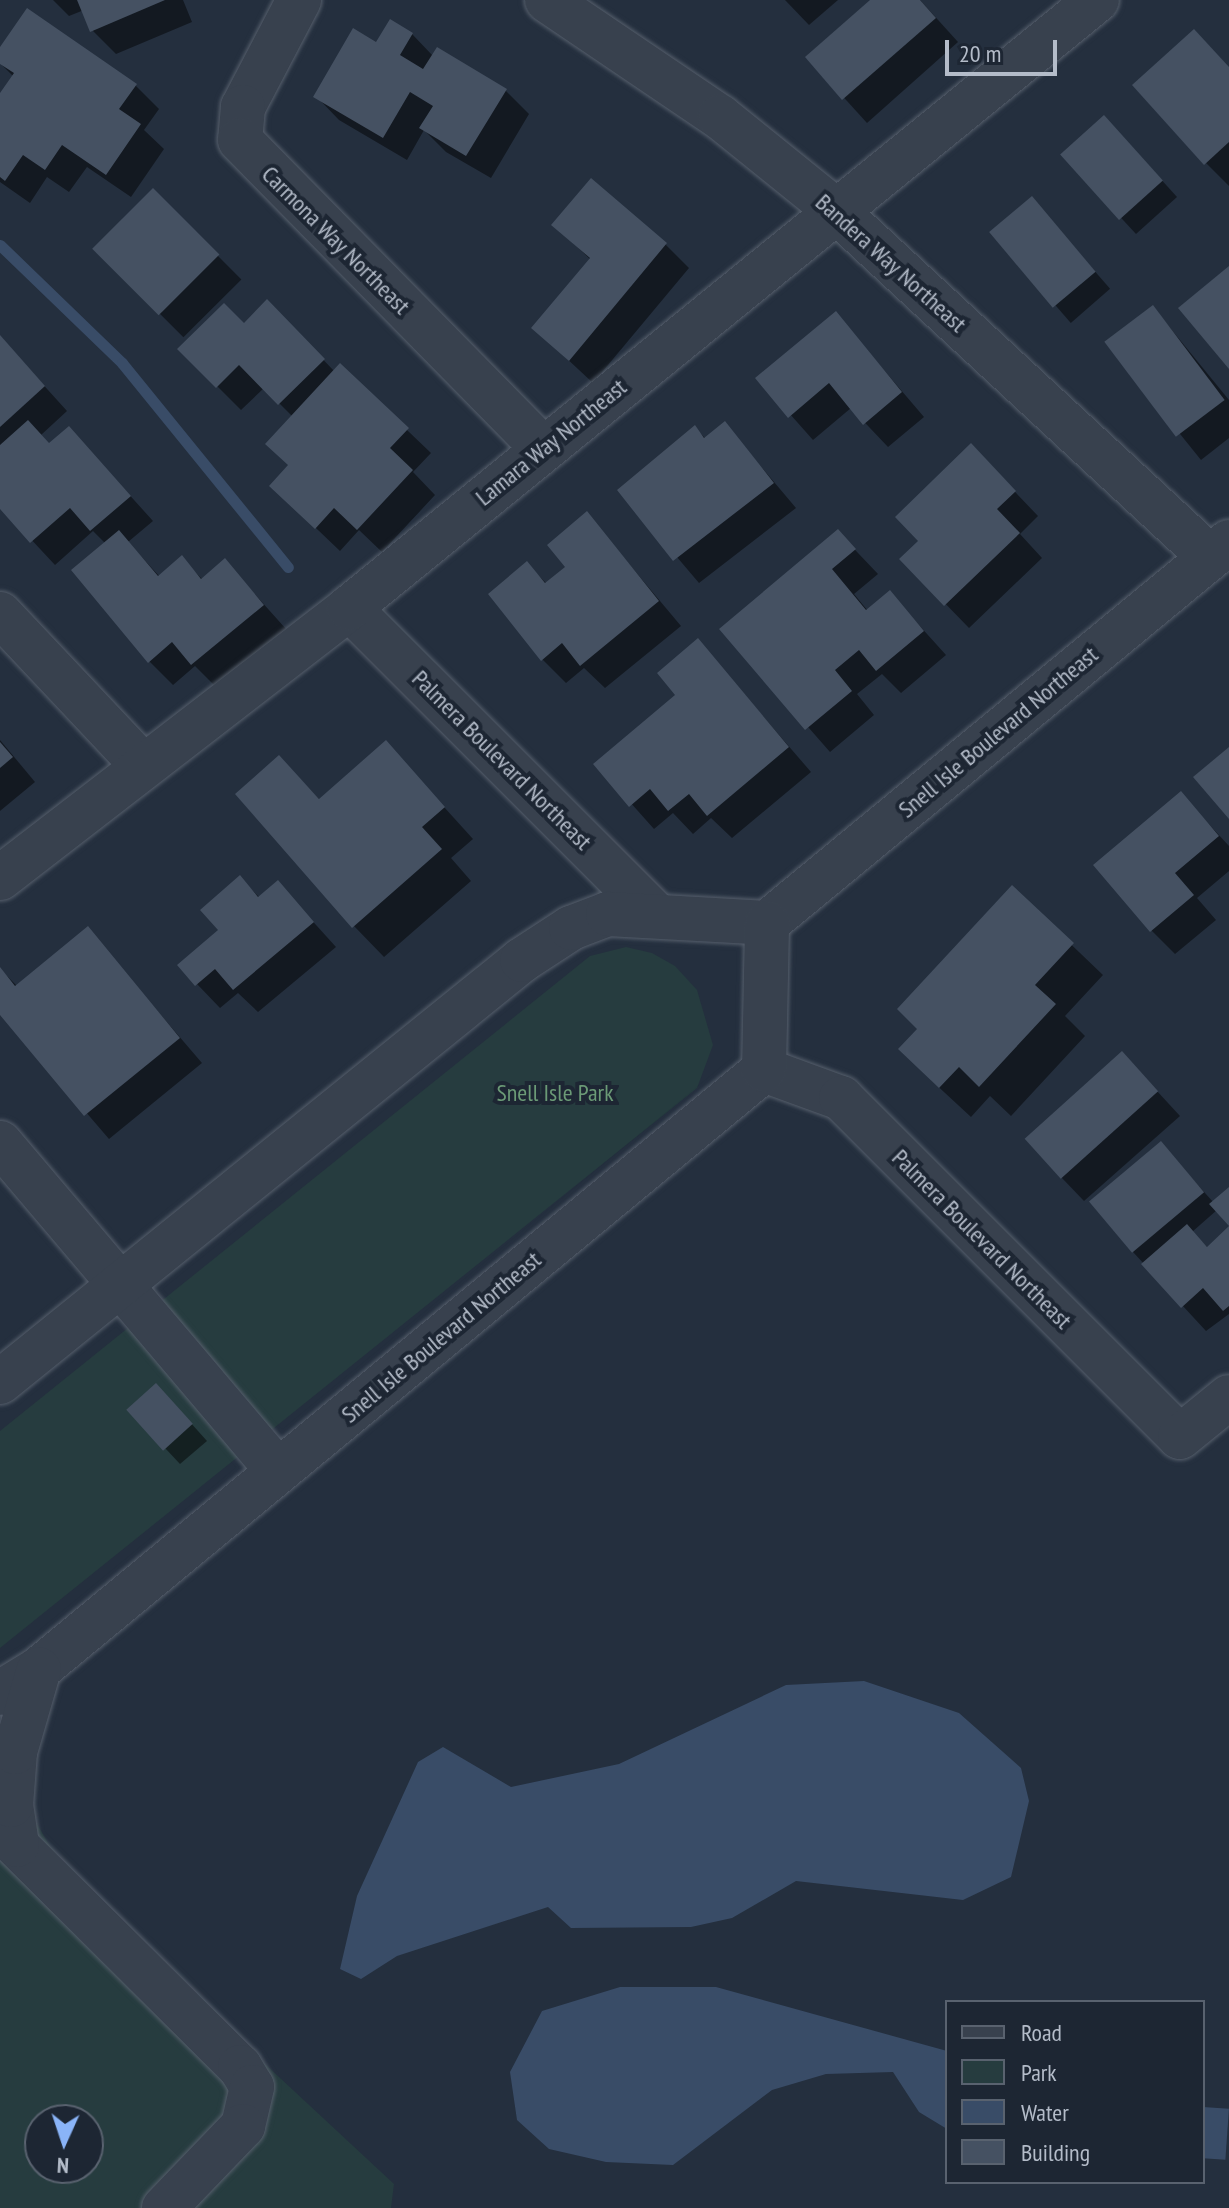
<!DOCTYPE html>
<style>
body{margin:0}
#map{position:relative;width:1229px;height:2208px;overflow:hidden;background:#242f3e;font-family:"PT Sans Narrow",sans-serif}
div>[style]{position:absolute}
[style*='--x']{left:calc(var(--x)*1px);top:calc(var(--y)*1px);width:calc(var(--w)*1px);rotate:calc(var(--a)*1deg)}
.green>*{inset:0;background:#263c3f}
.water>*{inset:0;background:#394c67;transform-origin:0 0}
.shadow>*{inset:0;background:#0007;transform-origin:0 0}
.stream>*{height:11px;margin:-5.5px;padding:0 5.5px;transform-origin:5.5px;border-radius:5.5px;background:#394c67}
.building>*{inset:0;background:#455162;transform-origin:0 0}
.roads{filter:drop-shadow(0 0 2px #565f6c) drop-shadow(0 0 2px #565f6c)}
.minor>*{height:44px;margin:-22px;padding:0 22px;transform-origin:22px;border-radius:22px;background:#38414e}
span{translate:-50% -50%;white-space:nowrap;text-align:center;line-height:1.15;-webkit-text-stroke:8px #1d2633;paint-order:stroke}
.street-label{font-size:24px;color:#b4bcc9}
.park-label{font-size:24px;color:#6b9a76}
.legend{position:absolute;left:945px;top:2000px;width:260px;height:184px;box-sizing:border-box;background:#1d2633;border:2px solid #59626f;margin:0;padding:10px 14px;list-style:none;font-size:24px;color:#b4bcc9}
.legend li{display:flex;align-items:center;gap:16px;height:40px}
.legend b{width:40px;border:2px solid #59626f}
.north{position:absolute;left:24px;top:2104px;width:80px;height:80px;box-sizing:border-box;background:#1d2633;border:2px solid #59626f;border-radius:50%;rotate:183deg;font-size:22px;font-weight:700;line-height:32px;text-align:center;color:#b4bcc9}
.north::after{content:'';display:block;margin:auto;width:28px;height:36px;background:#8ab4f8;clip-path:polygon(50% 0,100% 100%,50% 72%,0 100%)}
.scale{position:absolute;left:945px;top:40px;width:112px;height:36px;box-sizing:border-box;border:4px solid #b4bcc9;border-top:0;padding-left:10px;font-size:24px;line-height:28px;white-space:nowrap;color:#b4bcc9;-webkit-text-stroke:6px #1d2633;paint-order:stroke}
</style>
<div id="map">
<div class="green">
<div style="clip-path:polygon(626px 947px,652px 953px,675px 966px,697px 990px,713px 1045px,697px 1088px,0 1648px,0 1431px,590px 956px)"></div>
<div style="clip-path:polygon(evenodd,0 1733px,23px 1800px,51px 1848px,162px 1968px,394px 2184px,391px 2208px,0 2208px,0 1733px,40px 2120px,88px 2120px,88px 2168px,40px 2168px,40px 2120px)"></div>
</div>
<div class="water">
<div style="clip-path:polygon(864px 1681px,959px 1713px,1021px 1768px,1029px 1801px,1011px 1877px,963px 1900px,796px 1881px,732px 1918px,691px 1927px,571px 1928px,548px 1907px,397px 1956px,361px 1979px,340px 1969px,357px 1896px,418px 1762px,443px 1747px,511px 1787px,619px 1764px,786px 1685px)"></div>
<div style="clip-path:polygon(620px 1987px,716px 1987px,947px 2051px,947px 2129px,919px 2112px,893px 2072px,826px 2074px,772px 2090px,673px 2165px,606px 2162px,549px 2149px,517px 2120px,510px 2072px,542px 2011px)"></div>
<div style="left:1203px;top:2107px;width:26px;height:51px;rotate:4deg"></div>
</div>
<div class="shadow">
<div style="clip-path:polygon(53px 0,183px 0,192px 22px,116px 54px,92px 30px,84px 10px,69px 16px)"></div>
<div style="clip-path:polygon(785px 0,838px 0,809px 25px)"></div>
<div style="clip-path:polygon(873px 0,920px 0,958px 42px,867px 123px,807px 57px)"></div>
<div style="clip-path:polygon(412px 34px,433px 56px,505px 90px,529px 114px,491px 178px,446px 152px,424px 130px,407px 160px,339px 120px,316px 96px,377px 45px)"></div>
<div style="clip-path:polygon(0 51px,135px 85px,159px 109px,144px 130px,164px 149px,131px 197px,87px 167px,69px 192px,47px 177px,30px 203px,0 182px,0 97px,14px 77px,0 63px)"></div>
<div style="clip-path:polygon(1229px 68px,1229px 186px,1206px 163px)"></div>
<div style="clip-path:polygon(1120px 134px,1177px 197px,1136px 234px,1063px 155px)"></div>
<div style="left:153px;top:191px;width:125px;height:82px;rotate:45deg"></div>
<div style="left:1032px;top:199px;width:119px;height:52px;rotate:49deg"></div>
<div style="clip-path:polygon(554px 225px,665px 244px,689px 268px,593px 383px,534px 328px,591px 260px)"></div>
<div style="clip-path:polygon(1153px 307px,1229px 400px,1229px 438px,1201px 460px,1106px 342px)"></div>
<div style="clip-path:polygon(836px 314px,924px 417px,888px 447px,851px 408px,813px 440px,758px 378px)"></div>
<div style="clip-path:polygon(244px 325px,291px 326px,335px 372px,340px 366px,431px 453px,413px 472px,435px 495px,382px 552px,359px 530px,340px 551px,296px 509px,290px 466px,293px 417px,264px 388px,241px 410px,180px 349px)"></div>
<div style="clip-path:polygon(0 337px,67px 411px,41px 435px,50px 445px,69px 428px,153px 521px,128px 542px,160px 577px,181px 558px,203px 580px,225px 561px,286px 629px,216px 687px,195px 666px,173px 685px,149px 661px,106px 544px,93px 531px,55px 565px,0 506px)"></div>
<div style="clip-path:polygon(725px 424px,796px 508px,699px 583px,620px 490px,695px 428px,706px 439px)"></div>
<div style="clip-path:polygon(994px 470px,1038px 516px,1020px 534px,1042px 558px,969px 628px,902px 559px)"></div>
<div style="clip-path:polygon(587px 514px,681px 626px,605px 688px,584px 668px,566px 683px,542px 659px,527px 564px,547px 584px,568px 567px)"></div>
<div style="clip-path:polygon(838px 532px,878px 574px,854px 594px,868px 611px,890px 593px,946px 655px,901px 693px,882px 674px,857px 694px,874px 715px,830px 752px,722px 629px)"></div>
<div style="clip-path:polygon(698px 641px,811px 772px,732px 838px,711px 818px,693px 834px,673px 813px,654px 829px,596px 764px,678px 695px)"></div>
<div style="clip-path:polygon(0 740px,35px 782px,0 811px)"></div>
<div style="clip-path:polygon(386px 743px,473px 839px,451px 858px,471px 881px,384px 957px,354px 926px,279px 757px,320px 800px)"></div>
<div style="clip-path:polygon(1181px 794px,1229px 846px,1229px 871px,1197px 898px,1216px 920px,1175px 954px,1151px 930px)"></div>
<div style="clip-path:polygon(240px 878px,260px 898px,278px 883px,336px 947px,258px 1012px,238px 993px,220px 1008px,197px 984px)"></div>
<div style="clip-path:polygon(1012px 888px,1103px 975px,1065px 1016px,1085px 1036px,1011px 1116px,990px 1096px,971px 1117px,931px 1080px)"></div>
<div style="clip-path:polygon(87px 929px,202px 1063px,109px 1139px,0 1012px,0 969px,18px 987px)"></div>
<div style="clip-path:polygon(1122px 1053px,1180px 1116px,1084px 1201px,1061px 1177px)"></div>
<div style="clip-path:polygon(1161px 1144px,1214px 1203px,1229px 1189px,1229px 1224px,1217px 1210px,1192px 1232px,1208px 1248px,1229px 1229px,1229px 1314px,1206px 1331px,1133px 1252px)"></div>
<div style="clip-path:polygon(172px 1402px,207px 1441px,180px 1464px,165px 1448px)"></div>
</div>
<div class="stream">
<div style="--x:0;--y:245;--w:170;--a:44"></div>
<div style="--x:122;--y:363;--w:263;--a:50.9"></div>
</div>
<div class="building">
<div style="clip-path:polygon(77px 0,165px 0,90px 32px)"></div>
<div style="clip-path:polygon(870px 0,920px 0,936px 18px,842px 100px,805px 57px)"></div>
<div style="clip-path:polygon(27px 8px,137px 84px,119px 109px,141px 124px,106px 175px,62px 145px,45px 170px,23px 155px,5px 181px,0 177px,0 93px,14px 73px,0 64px,0 47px)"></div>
<div style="clip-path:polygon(390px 19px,413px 33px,400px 55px,423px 69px,437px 47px,507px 89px,466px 156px,419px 128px,433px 106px,410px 92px,383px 138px,313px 97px,353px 28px,376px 42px)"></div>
<div style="clip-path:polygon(1194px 29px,1229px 67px,1229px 142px,1204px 165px,1132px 85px)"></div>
<div style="left:1104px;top:115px;width:88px;height:59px;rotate:48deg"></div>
<div style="clip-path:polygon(591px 178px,667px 243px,569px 361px,531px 328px,590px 258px,551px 225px)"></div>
<div style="left:153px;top:188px;width:94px;height:86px;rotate:45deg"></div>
<div style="left:1032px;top:196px;width:99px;height:56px;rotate:50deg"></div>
<div style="clip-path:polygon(1229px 266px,1229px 369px,1178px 308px)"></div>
<div style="clip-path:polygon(267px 299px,325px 359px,278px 405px,239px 365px,216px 388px,177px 349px,224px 303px,244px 323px)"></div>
<div style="left:1153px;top:305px;width:119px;height:61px;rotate:53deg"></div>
<div style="clip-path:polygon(836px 311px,902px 392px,863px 425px,829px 383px,788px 418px,755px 378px)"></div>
<div style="clip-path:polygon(0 335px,45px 386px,0 427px)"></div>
<div style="clip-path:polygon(340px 363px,409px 428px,390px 448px,413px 470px,357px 530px,334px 508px,315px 529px,269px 486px,288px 465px,265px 444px)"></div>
<div style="clip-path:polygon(28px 420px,49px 443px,69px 426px,131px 496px,90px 531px,70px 508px,30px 543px,0 509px,0 445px)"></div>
<div style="clip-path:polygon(725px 421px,774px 483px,673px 561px,617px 490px,695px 425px,704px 438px)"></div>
<div style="clip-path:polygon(971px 443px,1016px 491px,997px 509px,1020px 533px,944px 606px,899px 559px,918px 541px,895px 517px)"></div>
<div style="clip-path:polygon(587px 511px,659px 601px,580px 666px,562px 643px,541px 661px,488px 594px,527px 561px,545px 583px,565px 567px,547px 545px)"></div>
<div style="clip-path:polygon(838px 529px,856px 549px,832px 569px,866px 610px,890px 590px,924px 631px,876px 671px,859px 650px,835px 670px,852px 691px,805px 730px,719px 629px)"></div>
<div style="clip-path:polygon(119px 530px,158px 576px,182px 555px,201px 579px,225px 558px,264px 605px,191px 665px,172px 642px,148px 663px,71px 570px)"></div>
<div style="clip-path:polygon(698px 638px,789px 747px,707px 816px,689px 794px,668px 811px,650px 789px,629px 807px,593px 764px,675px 695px,657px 673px)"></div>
<div style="clip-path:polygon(386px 740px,445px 807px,422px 827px,442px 849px,352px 928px,235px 794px,279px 755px,319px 799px)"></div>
<div style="clip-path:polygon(0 742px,13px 757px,0 768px)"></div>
<div style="clip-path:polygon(1229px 747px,1229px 819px,1193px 777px)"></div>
<div style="clip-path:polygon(1181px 791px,1219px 836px,1175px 873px,1194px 895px,1150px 932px,1093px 865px)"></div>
<div style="clip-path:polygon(240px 875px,258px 897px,278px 880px,314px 922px,233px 990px,215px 969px,195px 986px,177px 965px,218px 930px,200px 910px)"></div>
<div style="clip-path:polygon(1012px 885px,1074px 943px,1035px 985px,1056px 1004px,979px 1087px,959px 1067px,939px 1088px,898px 1049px,917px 1029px,897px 1009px)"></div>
<div style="clip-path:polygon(88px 926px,180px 1038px,84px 1116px,0 1015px,0 967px,15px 986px)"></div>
<div style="left:1122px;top:1051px;width:54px;height:131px;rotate:48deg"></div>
<div style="left:1161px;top:1141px;width:67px;height:94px;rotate:50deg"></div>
<div style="clip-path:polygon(1229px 1187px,1229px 1306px,1223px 1311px,1203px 1288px,1181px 1308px,1141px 1264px,1187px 1224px,1207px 1247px,1229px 1226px,1209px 1204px)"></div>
<div style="left:156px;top:1383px;width:55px;height:40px;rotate:48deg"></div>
</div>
<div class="roads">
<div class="minor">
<div style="--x:299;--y:0;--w:121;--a:117.6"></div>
<div style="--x:243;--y:107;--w:33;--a:95"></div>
<div style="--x:240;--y:140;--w:432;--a:45.5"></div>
<div style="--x:547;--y:0;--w:209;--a:34.1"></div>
<div style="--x:720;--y:117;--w:146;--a:38.9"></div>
<div style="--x:834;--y:209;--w:512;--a:42.79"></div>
<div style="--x:349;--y:608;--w:431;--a:45"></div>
<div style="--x:0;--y:614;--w:209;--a:46.7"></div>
<div style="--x:0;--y:878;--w:441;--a:-37.7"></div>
<div style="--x:349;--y:608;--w:964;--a:-39.11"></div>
<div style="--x:764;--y:1070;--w:82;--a:20"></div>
<div style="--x:841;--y:1098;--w:479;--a:45"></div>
<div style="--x:1180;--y:1437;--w:63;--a:-39.2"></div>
<div style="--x:0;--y:1143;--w:430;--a:49.7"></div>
<div style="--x:0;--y:1382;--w:671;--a:-38.95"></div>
<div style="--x:522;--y:960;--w:59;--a:-33.1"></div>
<div style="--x:571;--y:928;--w:40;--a:-21"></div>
<div style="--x:608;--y:914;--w:159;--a:3.2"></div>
<div style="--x:767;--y:923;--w:599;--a:-39.51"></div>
<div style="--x:0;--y:1693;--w:46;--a:-31.6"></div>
<div style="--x:39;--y:1669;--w:940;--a:-39.56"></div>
<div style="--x:764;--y:1070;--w:147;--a:-88.8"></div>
<div style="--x:0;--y:1829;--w:338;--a:44.8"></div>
<div style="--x:240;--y:2067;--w:23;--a:59"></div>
<div style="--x:252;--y:2087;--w:40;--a:103"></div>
<div style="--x:243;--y:2126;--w:114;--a:133.9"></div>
<div style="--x:17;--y:1845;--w:40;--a:-98.5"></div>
<div style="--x:11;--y:1805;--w:53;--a:-85.7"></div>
<div style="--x:15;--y:1752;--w:86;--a:-73.9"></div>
</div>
</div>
<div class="street-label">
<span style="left:336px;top:240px;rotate:45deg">Carmona Way Northeast</span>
<span style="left:891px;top:263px;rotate:42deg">Bandera Way Northeast</span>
<span style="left:551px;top:442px;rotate:-39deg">Lamara Way Northeast</span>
<span style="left:998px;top:732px;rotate:-40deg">Snell Isle Boulevard Northeast</span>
<span style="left:502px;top:760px;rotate:45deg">Palmera Boulevard Northeast</span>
<span style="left:982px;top:1239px;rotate:45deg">Palmera Boulevard Northeast</span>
<span style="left:441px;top:1337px;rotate:-40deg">Snell Isle Boulevard Northeast</span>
</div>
<div class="park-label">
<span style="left:555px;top:1093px">Snell Isle Park</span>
</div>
<ul class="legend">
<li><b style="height:10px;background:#38414e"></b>Road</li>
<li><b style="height:22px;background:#263c3f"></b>Park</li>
<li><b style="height:22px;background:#394c67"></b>Water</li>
<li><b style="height:22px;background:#455162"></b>Building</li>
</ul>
<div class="north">N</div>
<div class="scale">20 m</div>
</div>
